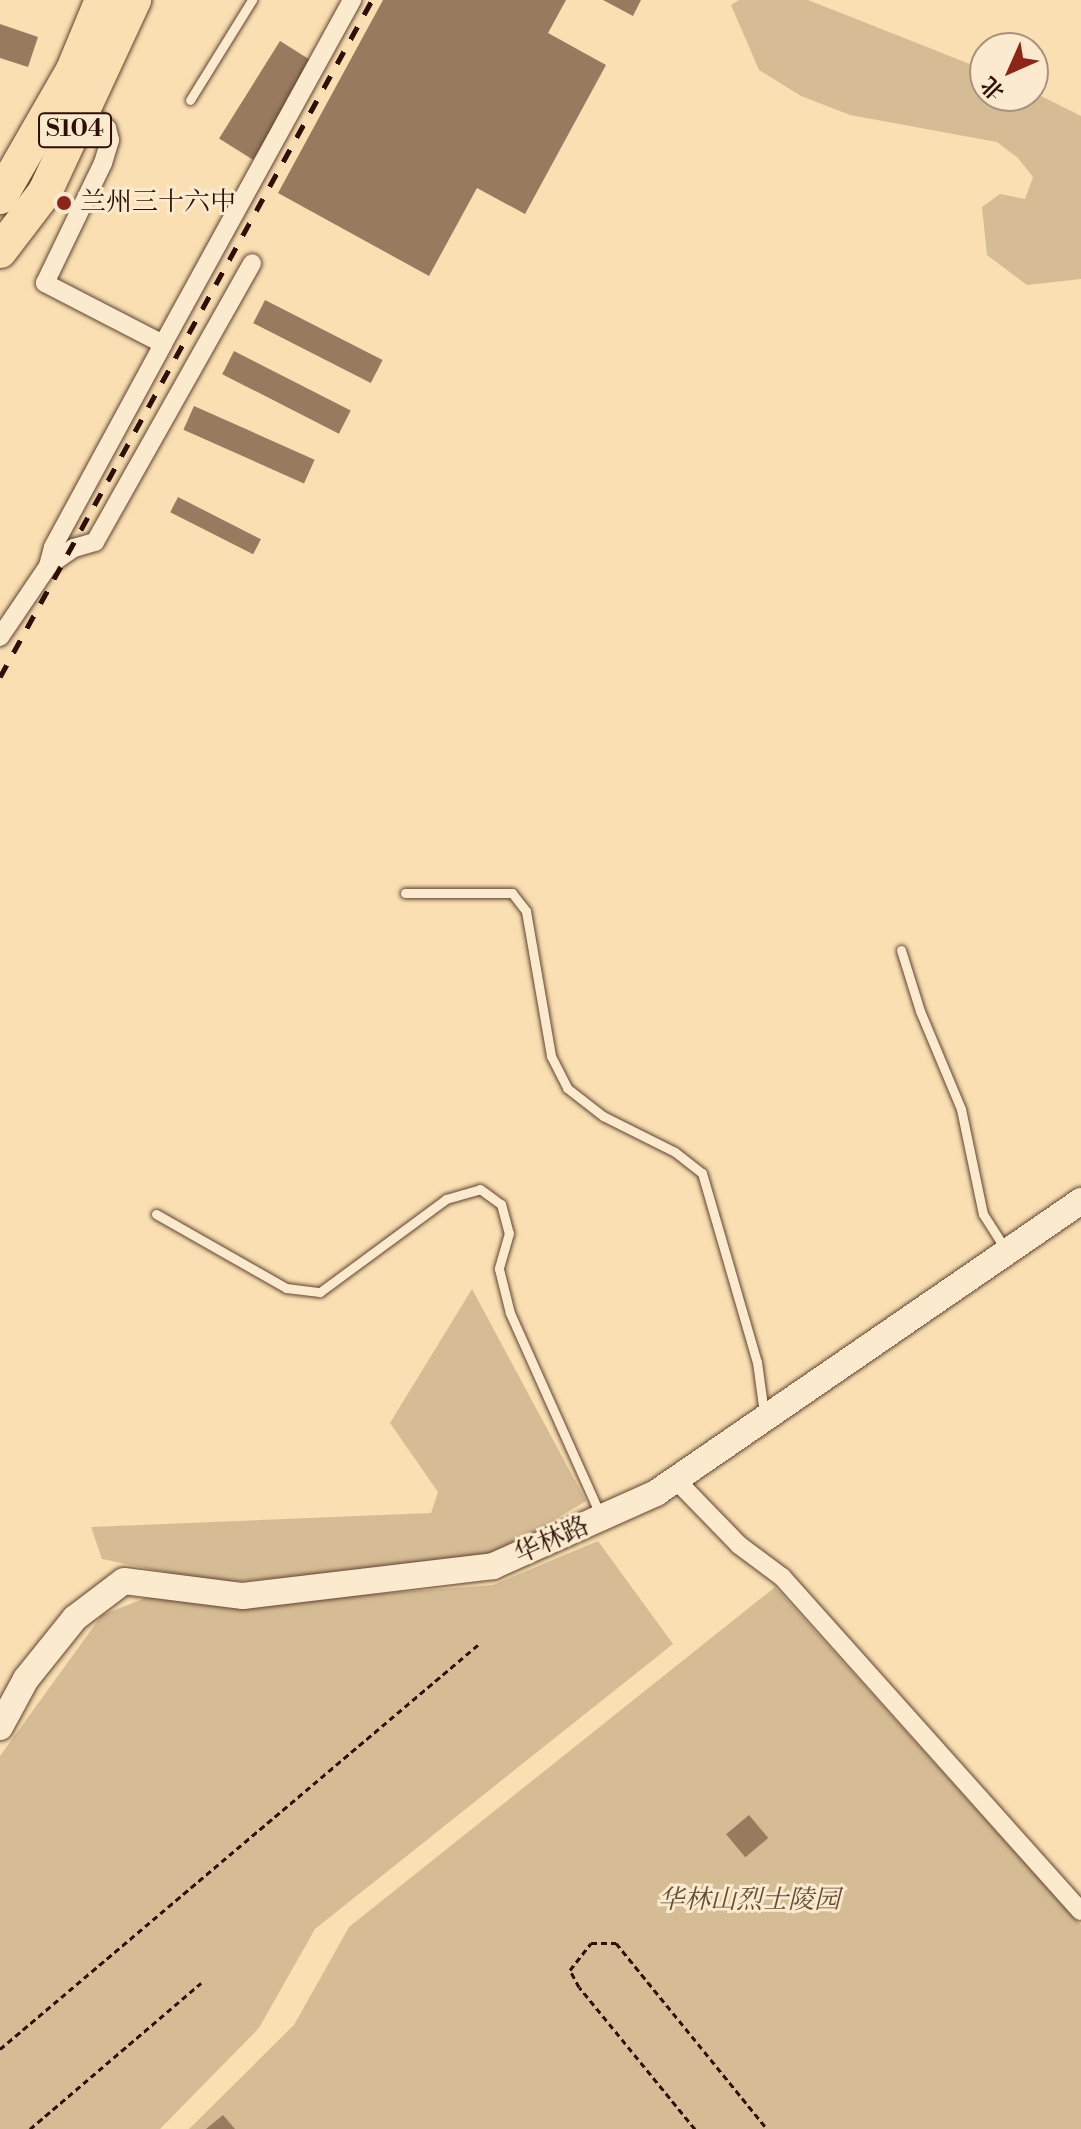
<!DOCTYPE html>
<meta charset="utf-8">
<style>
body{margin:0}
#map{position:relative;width:1081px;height:2129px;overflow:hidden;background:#f9dfb2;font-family:"Libre Bodoni","Noto Serif SC",serif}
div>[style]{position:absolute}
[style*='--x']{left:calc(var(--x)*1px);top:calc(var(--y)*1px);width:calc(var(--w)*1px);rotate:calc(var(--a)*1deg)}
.green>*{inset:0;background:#d6bc95}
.building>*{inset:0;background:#987b5f;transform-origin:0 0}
.path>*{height:3px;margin-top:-1.5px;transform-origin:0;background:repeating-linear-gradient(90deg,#2e0f05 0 6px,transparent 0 10px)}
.roads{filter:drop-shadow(0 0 2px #614330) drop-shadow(0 0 2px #614330)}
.lane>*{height:9px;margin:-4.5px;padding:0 4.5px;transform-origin:4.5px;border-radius:4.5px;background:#fbeacd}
.street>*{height:18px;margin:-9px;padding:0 9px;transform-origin:9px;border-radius:9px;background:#fbeacd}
.secondary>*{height:26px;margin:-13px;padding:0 13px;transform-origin:13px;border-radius:13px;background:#fbeacd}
.highway>*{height:34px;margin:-17px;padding:0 17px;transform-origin:17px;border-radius:17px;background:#f9dfb2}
.rail>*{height:5px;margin-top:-2.5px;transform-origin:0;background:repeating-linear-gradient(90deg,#2e0f05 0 14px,transparent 0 28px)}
.dots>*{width:22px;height:22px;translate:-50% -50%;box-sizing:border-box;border:4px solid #fbeacd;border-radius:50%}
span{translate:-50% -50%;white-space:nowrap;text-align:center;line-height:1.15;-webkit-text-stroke:6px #fbeacd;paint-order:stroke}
.shield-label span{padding:2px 6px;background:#fbeacd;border:2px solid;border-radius:6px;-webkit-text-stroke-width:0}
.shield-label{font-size:24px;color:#2e0f05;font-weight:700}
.poi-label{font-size:26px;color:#2e0f05}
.left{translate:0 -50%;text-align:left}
.street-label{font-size:26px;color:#2e0f05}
.park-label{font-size:26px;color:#694c37;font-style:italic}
.north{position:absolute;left:969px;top:32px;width:80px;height:80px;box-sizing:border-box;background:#fbeacd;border:2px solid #a9927d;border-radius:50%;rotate:225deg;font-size:22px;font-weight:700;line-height:32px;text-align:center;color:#2e0f05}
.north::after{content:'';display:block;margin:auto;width:28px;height:36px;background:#8f2418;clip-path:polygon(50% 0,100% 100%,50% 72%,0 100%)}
</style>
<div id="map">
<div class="green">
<div style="clip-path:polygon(739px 0,808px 0,985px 70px,985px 96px,1033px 96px,1033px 92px,1081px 116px,1081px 279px,1027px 285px,987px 255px,982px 207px,1000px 194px,1025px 199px,1033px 177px,1018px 158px,997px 142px,850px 115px,801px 96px,759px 70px,731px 5px)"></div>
<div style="clip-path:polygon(472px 1289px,586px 1501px,486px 1561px,218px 1583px,102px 1559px,91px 1527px,431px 1513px,438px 1492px,390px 1423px)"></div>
<div style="clip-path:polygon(598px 1541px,673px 1644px,315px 1929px,259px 2028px,160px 2129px,0 2129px,0 1756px,102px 1615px,148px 1597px,223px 1606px,493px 1585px)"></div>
<div style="clip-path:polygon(775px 1587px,1081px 1925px,1081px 2129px,189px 2129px,294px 2025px,349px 1927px)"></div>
</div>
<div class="building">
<div style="clip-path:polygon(383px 0,566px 0,548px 33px,606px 65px,525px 214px,477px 188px,429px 276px,278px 193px)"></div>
<div style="clip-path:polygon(603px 0,641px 0,633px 16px)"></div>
<div style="clip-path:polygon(0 24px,38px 37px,28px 67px,0 58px)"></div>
<div style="left:280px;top:41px;width:40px;height:115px;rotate:32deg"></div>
<div style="left:265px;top:300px;width:132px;height:26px;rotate:27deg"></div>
<div style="left:234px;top:351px;width:131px;height:26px;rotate:27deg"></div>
<div style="left:194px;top:406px;width:132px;height:26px;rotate:24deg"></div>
<div style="left:178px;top:497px;width:93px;height:17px;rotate:27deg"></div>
<div style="left:749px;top:1815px;width:30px;height:30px;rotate:50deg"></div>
<div style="clip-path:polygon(223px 2115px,235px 2129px,206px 2129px)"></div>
</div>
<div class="path">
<div style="--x:0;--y:2049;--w:627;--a:-40.21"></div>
<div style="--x:30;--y:2129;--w:225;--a:-40.5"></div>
<div style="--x:695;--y:2129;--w:183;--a:-129.2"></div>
<div style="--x:579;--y:1987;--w:19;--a:-118"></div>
<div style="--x:570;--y:1970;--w:34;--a:-52"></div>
<div style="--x:591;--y:1943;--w:25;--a:0"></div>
<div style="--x:616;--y:1943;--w:240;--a:50.9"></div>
</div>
<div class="roads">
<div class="lane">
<div style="--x:190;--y:100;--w:118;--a:-58.2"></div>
<div style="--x:405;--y:893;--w:107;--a:0"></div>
<div style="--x:512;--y:893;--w:23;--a:52"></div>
<div style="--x:526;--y:911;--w:147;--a:80.2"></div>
<div style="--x:551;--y:1056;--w:36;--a:63"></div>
<div style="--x:567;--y:1088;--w:46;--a:37.9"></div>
<div style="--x:603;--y:1116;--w:80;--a:26.6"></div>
<div style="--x:675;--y:1152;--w:34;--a:38"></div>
<div style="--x:702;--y:1173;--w:197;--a:73.8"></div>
<div style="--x:757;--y:1362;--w:51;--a:82.2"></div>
<div style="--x:901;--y:950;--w:64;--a:72.7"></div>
<div style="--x:920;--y:1011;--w:106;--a:67.3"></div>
<div style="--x:961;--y:1109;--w:107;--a:78.2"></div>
<div style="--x:983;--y:1214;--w:43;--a:57.4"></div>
<div style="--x:156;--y:1214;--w:150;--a:29.6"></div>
<div style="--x:286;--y:1288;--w:34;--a:7"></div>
<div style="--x:320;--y:1292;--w:157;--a:-36.4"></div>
<div style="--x:446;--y:1199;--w:35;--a:-16"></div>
<div style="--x:480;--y:1189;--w:26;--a:36"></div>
<div style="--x:501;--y:1204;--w:30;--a:75"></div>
<div style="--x:509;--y:1233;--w:37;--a:106"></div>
<div style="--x:499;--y:1269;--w:45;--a:76"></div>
<div style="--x:510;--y:1313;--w:222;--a:65.9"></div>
</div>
<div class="street">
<div style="--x:163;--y:344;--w:393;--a:-61.2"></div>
<div style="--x:48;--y:566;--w:20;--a:-75"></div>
<div style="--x:53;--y:547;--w:231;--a:-61.5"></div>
<div style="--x:163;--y:344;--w:133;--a:-152.7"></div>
<div style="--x:45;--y:283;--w:133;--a:-64.2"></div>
<div style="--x:103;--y:163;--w:24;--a:-73"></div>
<div style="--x:110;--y:140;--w:12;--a:-104"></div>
<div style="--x:107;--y:128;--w:28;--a:-142"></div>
<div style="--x:0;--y:637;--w:86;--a:-55.9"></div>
<div style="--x:48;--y:566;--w:32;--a:-35"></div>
<div style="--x:74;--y:548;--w:22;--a:-16"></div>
<div style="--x:95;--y:542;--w:320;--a:-60.6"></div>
<div style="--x:676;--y:1480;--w:91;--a:45.9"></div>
<div style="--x:739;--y:1545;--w:54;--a:36.7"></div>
<div style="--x:782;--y:1577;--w:448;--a:48.2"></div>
</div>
<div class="secondary">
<div style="--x:0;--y:1727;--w:55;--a:-61.6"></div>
<div style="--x:26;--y:1679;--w:78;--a:-51.2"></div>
<div style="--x:75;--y:1618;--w:61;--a:-37.1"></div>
<div style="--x:124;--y:1581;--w:120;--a:7.2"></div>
<div style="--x:243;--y:1596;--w:252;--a:-6.8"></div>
<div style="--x:493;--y:1566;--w:179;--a:-24.1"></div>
<div style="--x:656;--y:1493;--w:516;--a:-34.49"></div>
</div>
<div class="highway">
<div style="--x:0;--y:197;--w:146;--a:-60.1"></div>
<div style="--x:73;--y:70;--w:76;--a:-67.5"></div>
<div style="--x:0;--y:251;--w:74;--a:-52.7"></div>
<div style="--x:45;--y:192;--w:212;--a:-65.1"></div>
</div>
</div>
<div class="rail">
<div style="--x:0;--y:677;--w:772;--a:-61.21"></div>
</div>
<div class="dots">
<div style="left:64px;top:203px;background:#8f2418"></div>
</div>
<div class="shield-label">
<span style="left:75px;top:130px">S104</span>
</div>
<div class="poi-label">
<span class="left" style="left:80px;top:203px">兰州三十六中</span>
</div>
<div class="street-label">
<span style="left:552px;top:1541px;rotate:-24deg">华林路</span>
</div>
<div class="park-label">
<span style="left:749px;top:1901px">华林山烈士陵园</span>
</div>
<div class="north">北</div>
</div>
